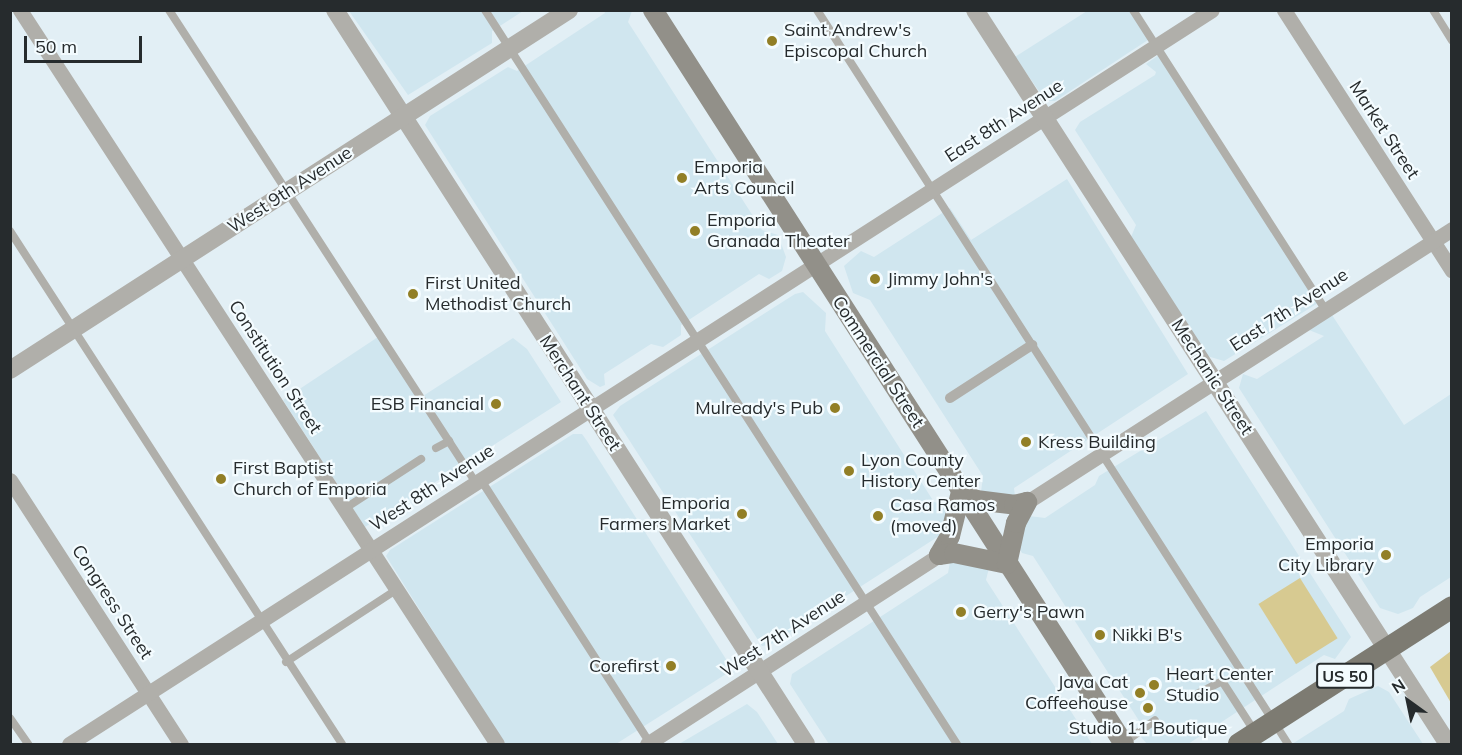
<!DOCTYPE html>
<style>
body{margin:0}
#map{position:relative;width:1462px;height:755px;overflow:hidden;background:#e2eff5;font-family:Mulish,sans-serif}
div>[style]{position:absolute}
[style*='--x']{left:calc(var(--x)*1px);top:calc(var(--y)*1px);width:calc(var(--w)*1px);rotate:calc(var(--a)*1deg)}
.built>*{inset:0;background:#d0e6ef}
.green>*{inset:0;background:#d7ca91;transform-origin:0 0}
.service>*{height:8px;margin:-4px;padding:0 4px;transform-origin:4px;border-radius:4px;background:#b0afaa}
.pedestrian>*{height:10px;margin:-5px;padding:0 5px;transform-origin:5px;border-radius:5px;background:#b0afaa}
.minor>*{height:15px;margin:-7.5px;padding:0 7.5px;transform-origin:7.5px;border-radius:7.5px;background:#b0afaa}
.tertiary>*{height:18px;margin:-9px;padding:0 9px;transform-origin:9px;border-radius:9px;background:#b0afaa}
.secondary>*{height:20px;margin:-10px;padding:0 10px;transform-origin:10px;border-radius:10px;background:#929089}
.primary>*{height:22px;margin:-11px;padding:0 11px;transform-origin:11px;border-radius:11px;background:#7d7b72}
.dots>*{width:16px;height:16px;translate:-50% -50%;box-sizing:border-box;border:3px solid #f4fcff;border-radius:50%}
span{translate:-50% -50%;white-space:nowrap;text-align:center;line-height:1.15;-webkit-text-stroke:4.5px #f4fcff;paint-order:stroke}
.shield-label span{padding:2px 4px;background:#f4fcff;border:2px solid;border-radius:4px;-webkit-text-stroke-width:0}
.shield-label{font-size:16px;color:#262b2d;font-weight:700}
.poi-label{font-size:18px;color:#262b2d}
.left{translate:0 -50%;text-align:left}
.right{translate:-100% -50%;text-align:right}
.street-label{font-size:18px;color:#262b2d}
.frame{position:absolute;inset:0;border:12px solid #262b2d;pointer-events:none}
.north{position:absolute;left:1378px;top:671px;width:60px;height:60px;-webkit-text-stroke:4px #f4fcff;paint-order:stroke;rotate:327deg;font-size:16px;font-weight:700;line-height:24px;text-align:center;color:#262b2d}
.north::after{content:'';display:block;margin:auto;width:21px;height:27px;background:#262b2d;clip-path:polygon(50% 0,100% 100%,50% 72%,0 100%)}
.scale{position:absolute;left:24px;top:36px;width:118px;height:27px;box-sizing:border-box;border:3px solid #262b2d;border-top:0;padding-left:8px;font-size:18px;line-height:21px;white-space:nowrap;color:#262b2d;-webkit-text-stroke:4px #f4fcff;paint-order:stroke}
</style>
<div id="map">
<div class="built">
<div style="clip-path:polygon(349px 11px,523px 11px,492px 31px,492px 43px,408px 95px)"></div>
<div style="clip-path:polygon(604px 11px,632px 11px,628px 22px,762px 230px,778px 235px,786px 257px,782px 271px,769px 279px,759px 274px,681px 325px,681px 335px,663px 347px,651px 344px,604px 374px,605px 385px,600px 387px,587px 379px,425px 125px,430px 116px,508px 67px,517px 71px,605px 13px)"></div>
<div style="clip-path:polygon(1087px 11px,1137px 11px,1154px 36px,1055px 101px,1046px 101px,1015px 57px)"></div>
<div style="clip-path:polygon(1163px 52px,1323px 300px,1224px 361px,1207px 356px,1131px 237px,1136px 225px,1075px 130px,1080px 122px,1155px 75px,1156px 72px,1146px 64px)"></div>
<div style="clip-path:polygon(1067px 179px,1188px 374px,1014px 488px,1015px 496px,981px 492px,983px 476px,870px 300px,853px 293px,844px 266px,861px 251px,874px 257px,950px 208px,971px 240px)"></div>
<div style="clip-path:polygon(803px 292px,826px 313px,825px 331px,934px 502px,949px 506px,945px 536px,939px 536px,770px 645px,762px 646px,613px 415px,620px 406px,795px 294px)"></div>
<div style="clip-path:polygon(1332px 315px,1404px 425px,1451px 394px,1451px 577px,1420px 597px,1413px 608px,1398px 614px,1380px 608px,1239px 388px,1243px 374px,1257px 379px,1324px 336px,1309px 330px)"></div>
<div style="clip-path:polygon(381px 335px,423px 396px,513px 338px,527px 349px,561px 402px,365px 527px,283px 400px)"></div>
<div style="clip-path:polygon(1206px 411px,1351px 637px,1335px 659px,1324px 655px,1188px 744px,1147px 744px,1141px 737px,1145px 730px,1033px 556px,1022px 553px,1017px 545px,1029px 516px,1045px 518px,1095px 485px,1099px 476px)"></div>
<div style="clip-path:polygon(573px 434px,582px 434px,587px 441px,731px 667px,726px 674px,616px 744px,504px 744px,386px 556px,390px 550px)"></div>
<div style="clip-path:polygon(950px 562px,989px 568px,986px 580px,1092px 744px,829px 744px,790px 684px,792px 674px,948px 573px)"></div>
<div style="clip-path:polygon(1378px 686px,1389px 692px,1423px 744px,1292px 744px,1344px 711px,1349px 699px)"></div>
<div style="clip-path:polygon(747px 704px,757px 712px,778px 744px,679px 744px)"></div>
</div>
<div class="green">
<div style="left:1300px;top:578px;width:71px;height:49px;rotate:58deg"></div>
<div style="clip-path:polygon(1451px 651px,1451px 703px,1430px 667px)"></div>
</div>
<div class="service">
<div style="--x:169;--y:10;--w:564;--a:57.01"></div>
<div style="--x:485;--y:10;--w:873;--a:57.26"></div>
<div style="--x:817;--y:10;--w:872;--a:57.31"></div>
<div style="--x:1133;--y:10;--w:355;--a:57.3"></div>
<div style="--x:1433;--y:10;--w:36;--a:58"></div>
<div style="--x:10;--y:231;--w:611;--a:57.09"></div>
<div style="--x:436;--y:448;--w:15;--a:-28"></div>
<div style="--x:481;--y:480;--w:313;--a:57.3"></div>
<div style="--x:344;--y:509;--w:92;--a:-33"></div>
<div style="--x:286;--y:662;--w:131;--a:-33.2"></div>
<div style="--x:1191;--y:697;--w:35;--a:-27"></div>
<div style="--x:1222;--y:681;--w:61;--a:57.1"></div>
<div style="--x:10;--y:718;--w:32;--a:55"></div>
<div style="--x:1125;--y:742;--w:37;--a:-36"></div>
</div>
<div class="pedestrian">
<div style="--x:950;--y:398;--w:98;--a:-32.9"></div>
</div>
<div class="minor">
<div style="--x:20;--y:10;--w:875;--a:56.98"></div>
<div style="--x:1284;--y:10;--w:310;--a:57.2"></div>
<div style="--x:10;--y:480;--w:315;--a:57.1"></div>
<div style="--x:1027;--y:502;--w:505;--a:-32.71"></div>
<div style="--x:69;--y:744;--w:1358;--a:-32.71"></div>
<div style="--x:647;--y:744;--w:348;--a:-32.9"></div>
</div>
<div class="tertiary">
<div style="--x:335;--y:10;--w:872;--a:57.31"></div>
<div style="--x:975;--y:10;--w:873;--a:57.2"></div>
<div style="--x:10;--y:370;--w:665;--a:-32.78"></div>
</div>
<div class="secondary">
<div style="--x:653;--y:10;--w:872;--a:57.31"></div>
<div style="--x:939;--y:555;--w:22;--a:-60"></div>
<div style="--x:950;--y:536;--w:45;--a:-76"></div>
<div style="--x:961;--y:492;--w:17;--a:28"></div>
<div style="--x:976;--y:500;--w:38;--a:7"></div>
<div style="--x:1014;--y:505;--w:13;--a:-13"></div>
<div style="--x:939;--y:555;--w:15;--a:-8"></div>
<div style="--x:954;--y:553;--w:54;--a:11.7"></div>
<div style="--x:1007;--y:564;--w:42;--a:-77.6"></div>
<div style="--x:1016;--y:523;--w:24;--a:-62"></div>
</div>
<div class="primary">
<div style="--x:1239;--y:744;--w:253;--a:-32.7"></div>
</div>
<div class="dots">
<div style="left:772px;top:41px;background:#927f26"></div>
<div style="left:682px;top:178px;background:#927f26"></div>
<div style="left:695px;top:231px;background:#927f26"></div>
<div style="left:875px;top:279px;background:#927f26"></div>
<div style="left:413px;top:294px;background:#927f26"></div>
<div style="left:496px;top:404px;background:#927f26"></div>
<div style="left:835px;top:408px;background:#927f26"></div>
<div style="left:1026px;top:442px;background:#927f26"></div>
<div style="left:849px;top:471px;background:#927f26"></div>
<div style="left:221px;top:479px;background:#927f26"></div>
<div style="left:742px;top:514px;background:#927f26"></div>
<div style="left:878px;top:516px;background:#927f26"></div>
<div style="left:1386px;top:555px;background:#927f26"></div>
<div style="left:961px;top:612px;background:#927f26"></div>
<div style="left:1100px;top:635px;background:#927f26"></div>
<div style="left:671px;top:666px;background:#927f26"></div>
<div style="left:1154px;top:685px;background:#927f26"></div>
<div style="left:1140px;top:693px;background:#927f26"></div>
<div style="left:1148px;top:708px;background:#927f26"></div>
</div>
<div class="shield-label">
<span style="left:1345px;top:676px">US 50</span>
</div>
<div class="poi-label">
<span class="left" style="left:784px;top:41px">Saint Andrew's<br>Episcopal Church</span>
<span class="left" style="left:694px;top:178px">Emporia<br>Arts Council</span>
<span class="left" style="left:707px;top:231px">Emporia<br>Granada Theater</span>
<span class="left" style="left:887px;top:279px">Jimmy John's</span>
<span class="left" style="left:425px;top:294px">First United<br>Methodist Church</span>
<span class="right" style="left:484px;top:404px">ESB Financial</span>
<span class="right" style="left:823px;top:408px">Mulready's Pub</span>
<span class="left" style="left:1038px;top:442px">Kress Building</span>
<span class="left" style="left:861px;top:471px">Lyon County<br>History Center</span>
<span class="left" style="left:233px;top:479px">First Baptist<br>Church of Emporia</span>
<span class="right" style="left:730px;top:514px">Emporia<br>Farmers Market</span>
<span class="left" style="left:890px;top:516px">Casa Ramos<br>(moved)</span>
<span class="right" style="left:1374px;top:555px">Emporia<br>City Library</span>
<span class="left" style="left:973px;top:612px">Gerry's Pawn</span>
<span class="left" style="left:1112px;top:635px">Nikki B's</span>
<span class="right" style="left:659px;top:666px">Corefirst</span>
<span class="left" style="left:1166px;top:685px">Heart Center<br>Studio</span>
<span class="right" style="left:1128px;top:693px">Java Cat<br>Coffeehouse</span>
<span style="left:1148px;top:728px">Studio 11 Boutique</span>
</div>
<div class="street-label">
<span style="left:1004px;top:121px;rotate:-33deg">East 8th Avenue</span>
<span style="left:1384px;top:130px;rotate:57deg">Market Street</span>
<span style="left:290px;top:190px;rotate:-33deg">West 9th Avenue</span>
<span style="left:1289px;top:310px;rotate:-33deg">East 7th Avenue</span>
<span style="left:878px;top:362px;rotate:57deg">Commercial Street</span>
<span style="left:275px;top:367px;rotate:57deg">Constitution Street</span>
<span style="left:1212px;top:377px;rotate:57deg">Mechanic Street</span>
<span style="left:580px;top:393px;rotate:57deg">Merchant Street</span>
<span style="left:432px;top:488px;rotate:-33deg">West 8th Avenue</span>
<span style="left:112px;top:602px;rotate:57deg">Congress Street</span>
<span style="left:783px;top:634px;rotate:-33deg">West 7th Avenue</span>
</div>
<div class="frame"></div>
<div class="north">N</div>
<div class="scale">50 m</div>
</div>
